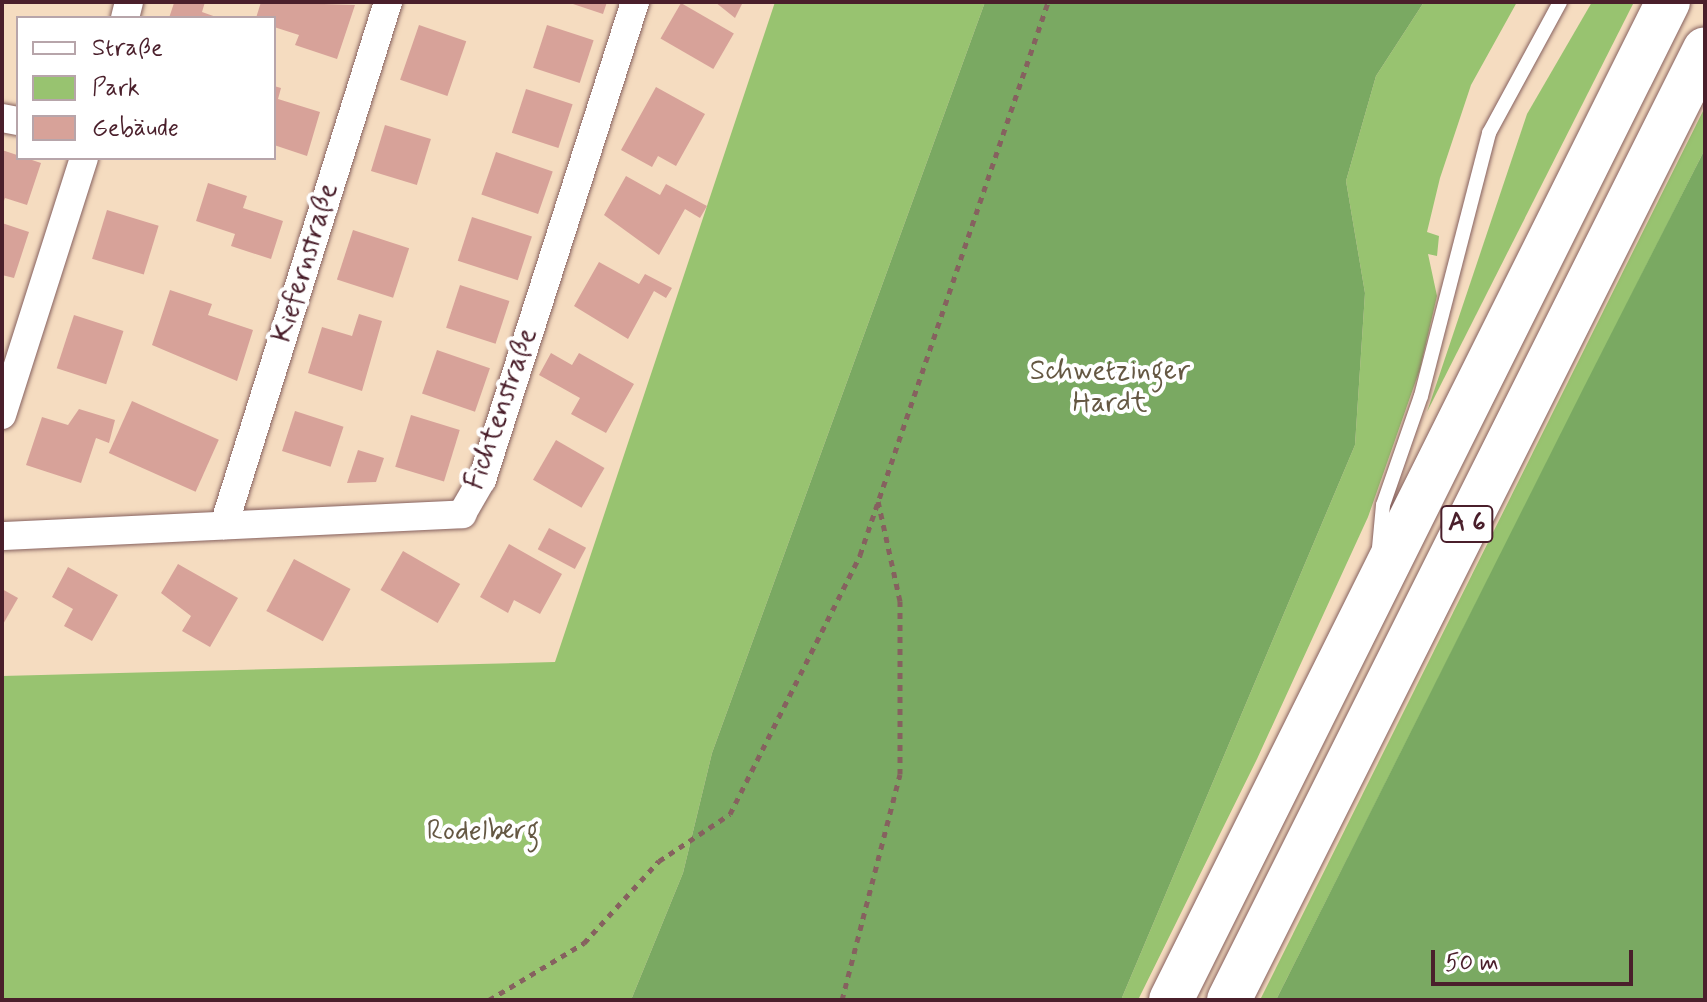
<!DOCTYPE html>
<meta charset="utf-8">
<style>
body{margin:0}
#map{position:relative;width:1707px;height:1002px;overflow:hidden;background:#f5dcc0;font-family:Mynerve,sans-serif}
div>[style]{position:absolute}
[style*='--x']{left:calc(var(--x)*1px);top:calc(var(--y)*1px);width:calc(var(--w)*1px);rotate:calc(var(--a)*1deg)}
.green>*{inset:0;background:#98c370}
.forest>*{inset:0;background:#7aa962}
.building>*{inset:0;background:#d7a299;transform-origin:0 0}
.path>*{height:5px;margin-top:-2.5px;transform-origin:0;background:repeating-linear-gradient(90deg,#86615f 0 6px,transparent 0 12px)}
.roads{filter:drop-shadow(0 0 2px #86615f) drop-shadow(0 0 2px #86615f)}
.lane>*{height:14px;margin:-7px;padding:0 7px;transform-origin:7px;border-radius:7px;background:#fff}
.street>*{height:28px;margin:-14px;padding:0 14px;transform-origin:14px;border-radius:14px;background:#fff}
.highway>*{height:44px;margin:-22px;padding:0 22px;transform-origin:22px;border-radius:22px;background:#fff}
span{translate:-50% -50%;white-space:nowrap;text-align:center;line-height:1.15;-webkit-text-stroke:8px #fff;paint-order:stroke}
.shield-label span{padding:2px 6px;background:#fff;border:2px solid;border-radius:6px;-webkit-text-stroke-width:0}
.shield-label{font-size:26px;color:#4a1f2b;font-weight:700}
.street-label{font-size:28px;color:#4a1f2b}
.park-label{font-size:28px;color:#655843}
.frame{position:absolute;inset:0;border:4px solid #4a1f2b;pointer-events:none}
.legend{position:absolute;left:16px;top:16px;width:260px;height:144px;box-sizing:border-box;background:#fff;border:2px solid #b7a5aa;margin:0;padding:10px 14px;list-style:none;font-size:24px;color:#4a1f2b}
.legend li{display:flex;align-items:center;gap:16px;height:40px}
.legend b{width:40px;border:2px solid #b7a5aa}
.scale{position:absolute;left:1431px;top:950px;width:202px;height:36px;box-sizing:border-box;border:4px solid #4a1f2b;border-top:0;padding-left:10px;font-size:24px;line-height:28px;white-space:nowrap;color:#4a1f2b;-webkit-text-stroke:6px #fff;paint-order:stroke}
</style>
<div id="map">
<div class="green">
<div style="clip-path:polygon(775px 2px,985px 2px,712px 753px,683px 873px,631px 1000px,2px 1000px,2px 676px,555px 662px)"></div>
<div style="clip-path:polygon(1424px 2px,1517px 2px,1471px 85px,1440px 178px,1427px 232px,1439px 236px,1437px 256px,1428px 254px,1437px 296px,1420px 369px,1368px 517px,1257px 759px,1138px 1000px,1121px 1000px,1355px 445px,1365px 293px,1346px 181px,1376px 76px)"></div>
<div style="clip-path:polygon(1592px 2px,1634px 2px,1427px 412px,1527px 114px)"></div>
<div style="clip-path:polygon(1705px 107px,1705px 149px,1276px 1000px,1260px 1000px)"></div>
</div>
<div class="forest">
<div style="clip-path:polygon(985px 2px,1424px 2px,1376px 76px,1346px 181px,1365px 293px,1355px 445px,1121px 1000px,631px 1000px,683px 873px,712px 753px)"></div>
<div style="clip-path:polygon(1705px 149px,1705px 1000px,1276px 1000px,1583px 389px)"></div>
</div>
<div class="building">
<div style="clip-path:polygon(205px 2px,202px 12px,219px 18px,169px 18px,174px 3px)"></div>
<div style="clip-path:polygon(261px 2px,355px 5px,337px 59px,295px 45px,299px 35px,274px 27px,274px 18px,256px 18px)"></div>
<div style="clip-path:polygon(567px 2px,607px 2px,603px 14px)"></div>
<div style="clip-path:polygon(715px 2px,743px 2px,735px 18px)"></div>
<div style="left:681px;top:3px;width:61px;height:41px;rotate:30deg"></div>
<div style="left:419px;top:25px;width:50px;height:58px;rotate:19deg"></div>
<div style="left:547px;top:25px;width:49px;height:45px;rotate:18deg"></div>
<div style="clip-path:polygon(274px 86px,281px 88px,278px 99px,320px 112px,307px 156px,274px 145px)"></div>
<div style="clip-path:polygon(656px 87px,705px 114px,676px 166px,658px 156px,652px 167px,621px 150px)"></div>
<div style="left:526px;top:89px;width:49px;height:46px;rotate:18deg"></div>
<div style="left:385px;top:125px;width:48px;height:48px;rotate:17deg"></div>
<div style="clip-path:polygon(2px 150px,41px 163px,27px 205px,5px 198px,2px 206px)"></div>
<div style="left:496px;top:152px;width:60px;height:45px;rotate:19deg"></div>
<div style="clip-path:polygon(626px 176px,660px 195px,666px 184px,707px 206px,700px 218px,685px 209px,659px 255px,604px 215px)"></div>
<div style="clip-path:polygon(208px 183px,247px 196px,243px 208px,283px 221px,271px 259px,231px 246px,235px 234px,196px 221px)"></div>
<div style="left:107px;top:210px;width:54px;height:51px;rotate:17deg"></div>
<div style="left:472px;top:217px;width:63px;height:46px;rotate:18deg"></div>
<div style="clip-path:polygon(2px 223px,29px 232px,14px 278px,2px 275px)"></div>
<div style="left:353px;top:230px;width:59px;height:52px;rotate:18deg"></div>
<div style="clip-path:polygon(599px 262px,639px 284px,645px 274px,672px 288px,666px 298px,654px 291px,628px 339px,574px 306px)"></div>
<div style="left:460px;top:285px;width:52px;height:45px;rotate:18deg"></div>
<div style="clip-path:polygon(170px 290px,212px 304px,208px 315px,253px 330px,237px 381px,152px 345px)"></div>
<div style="clip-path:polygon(359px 314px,382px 321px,362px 391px,308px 373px,322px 327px,352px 336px)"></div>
<div style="left:74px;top:315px;width:52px;height:56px;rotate:18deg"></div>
<div style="left:437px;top:350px;width:56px;height:46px;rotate:19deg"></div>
<div style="clip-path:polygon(551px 353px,572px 365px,579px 353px,634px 384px,606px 433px,571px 414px,580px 398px,539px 375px)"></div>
<div style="left:132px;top:401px;width:95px;height:57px;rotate:24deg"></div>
<div style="clip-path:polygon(79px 409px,115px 420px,109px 443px,96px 438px,81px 483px,26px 465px,42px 417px,68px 425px)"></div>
<div style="left:295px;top:411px;width:51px;height:42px;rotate:18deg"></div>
<div style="left:411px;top:415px;width:51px;height:54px;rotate:17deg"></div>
<div style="left:556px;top:440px;width:56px;height:46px;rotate:30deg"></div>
<div style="clip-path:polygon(358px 450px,384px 458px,376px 482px,347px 483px)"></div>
<div style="left:549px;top:528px;width:42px;height:24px;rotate:28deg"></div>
<div style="clip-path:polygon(509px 544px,562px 574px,540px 614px,514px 600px,508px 613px,480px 597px)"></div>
<div style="left:403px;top:551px;width:66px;height:45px;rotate:30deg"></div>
<div style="left:294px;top:559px;width:64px;height:59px;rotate:28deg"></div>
<div style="clip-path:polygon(178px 564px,238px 598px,210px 647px,182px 631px,191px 616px,161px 593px)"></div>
<div style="clip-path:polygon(68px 567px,118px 595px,92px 641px,64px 626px,73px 609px,52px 597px)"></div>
<div style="clip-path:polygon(2px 589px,18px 598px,2px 626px)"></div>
</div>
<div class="path">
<div style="--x:489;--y:1000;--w:111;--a:-31"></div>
<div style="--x:584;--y:943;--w:111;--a:-47.6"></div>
<div style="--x:659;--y:861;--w:85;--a:-33.5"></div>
<div style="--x:730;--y:814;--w:290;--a:-63.3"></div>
<div style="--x:860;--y:555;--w:584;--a:-71.22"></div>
<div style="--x:842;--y:1000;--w:233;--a:-75.6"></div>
<div style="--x:900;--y:774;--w:173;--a:-90"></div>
<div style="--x:900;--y:601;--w:102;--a:-102.4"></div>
</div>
<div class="roads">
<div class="lane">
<div style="--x:1379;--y:548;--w:43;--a:-84.7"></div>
<div style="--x:1383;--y:505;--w:115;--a:-70.8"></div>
<div style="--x:1421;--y:396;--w:272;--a:-75.5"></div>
<div style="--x:1489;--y:133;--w:149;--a:-61.5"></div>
</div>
<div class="street">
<div style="--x:125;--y:18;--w:16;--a:-76"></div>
<div style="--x:2;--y:118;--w:16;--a:11"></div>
<div style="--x:2;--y:415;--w:270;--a:-72.3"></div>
<div style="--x:224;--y:525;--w:548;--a:-72.59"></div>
<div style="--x:2;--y:536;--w:461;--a:-2.7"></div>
<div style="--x:462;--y:514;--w:39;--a:-60"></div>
<div style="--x:482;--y:480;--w:502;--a:-72.25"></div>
</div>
<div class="highway">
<div style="--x:1171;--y:1000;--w:1115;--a:-63.53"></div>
<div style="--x:1229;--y:1000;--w:1063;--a:-63.41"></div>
</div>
</div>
<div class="shield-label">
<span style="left:1467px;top:524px">A 6</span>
</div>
<div class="street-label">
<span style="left:306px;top:263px;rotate:-73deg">Kiefernstraße</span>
<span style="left:502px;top:409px;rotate:-71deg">Fichtenstraße</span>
</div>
<div class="park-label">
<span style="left:1110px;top:388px">Schwetzinger<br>Hardt</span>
<span style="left:483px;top:832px">Rodelberg</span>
</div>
<div class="frame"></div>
<ul class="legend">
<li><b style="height:10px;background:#fff"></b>Straße</li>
<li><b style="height:22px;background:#98c370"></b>Park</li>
<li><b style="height:22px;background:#d7a299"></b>Gebäude</li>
</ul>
<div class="scale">50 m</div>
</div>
